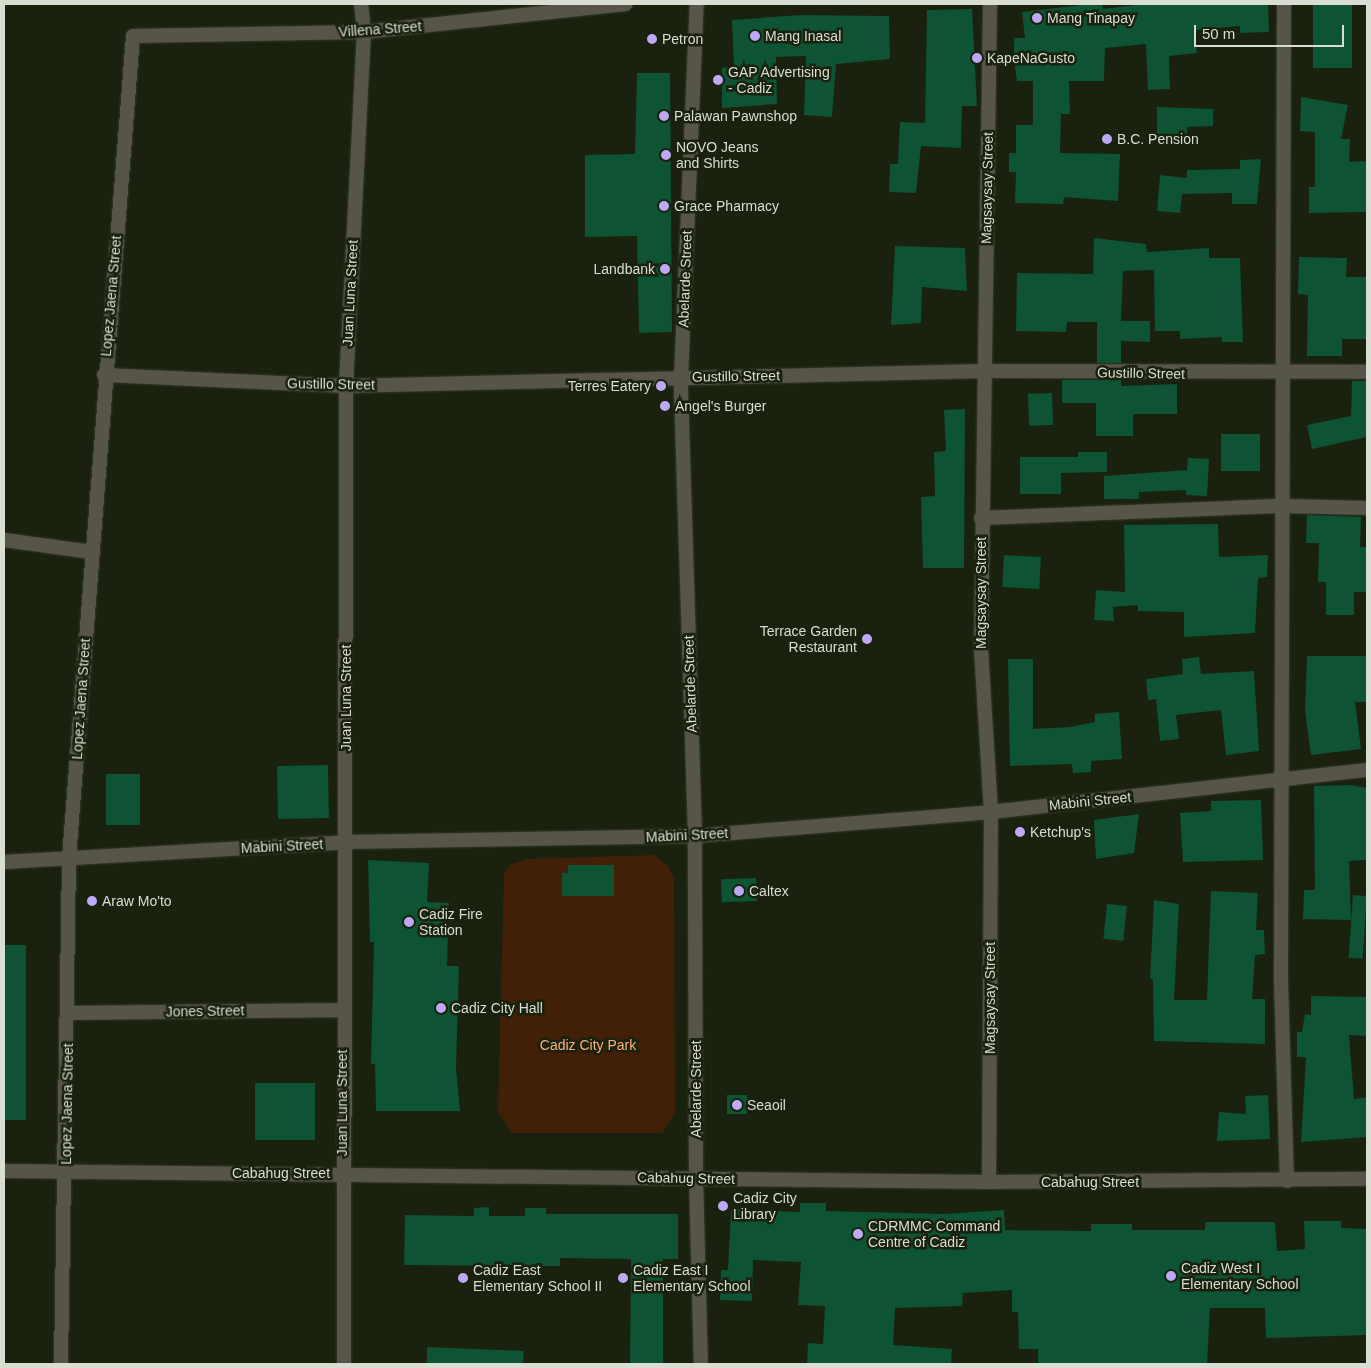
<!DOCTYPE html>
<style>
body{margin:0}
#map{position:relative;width:1371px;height:1368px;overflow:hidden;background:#1a210e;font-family:Helvetica,sans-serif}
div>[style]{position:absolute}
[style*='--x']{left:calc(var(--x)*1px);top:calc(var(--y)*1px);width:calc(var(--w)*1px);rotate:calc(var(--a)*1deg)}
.green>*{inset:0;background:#412007}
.building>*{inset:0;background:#0d5334;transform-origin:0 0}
.roads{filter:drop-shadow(0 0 1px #353b29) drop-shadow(0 0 1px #353b29)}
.minor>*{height:14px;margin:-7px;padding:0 7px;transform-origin:7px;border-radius:7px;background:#57544a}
.tertiary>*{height:14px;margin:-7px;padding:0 7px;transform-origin:7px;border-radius:7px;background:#57544a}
.dots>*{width:14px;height:14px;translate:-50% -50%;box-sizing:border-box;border:2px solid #1a210e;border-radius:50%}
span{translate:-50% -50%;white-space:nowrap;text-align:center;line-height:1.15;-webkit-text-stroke:5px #1a210e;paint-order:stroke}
.poi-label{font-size:14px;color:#daded2}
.left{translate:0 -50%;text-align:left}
.right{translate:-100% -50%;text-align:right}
.street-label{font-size:14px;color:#daded2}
.park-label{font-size:14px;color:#feb07b}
.frame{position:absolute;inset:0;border:5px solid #daded2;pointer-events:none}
.scale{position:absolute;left:1194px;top:25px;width:150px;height:22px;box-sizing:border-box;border:2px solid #daded2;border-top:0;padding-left:6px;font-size:15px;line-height:18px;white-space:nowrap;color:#daded2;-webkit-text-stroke:4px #1a210e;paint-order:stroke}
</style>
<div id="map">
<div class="green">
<div style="clip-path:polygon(655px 855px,668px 866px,674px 879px,675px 1113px,662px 1133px,512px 1133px,498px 1112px,504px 874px,511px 864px,528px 859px)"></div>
</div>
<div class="building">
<div style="clip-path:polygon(1090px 4px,1102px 4px,1103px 9px,1144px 4px,1268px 4px,1269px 32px,1240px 33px,1240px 26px,1194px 30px,1197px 53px,1169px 56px,1170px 89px,1148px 90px,1146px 44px,1105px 48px,1104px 81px,1069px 81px,1070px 114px,1061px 114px,1060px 153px,1120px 154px,1118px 201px,1064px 197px,1063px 204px,1015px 203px,1016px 172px,1009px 172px,1009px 153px,1016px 153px,1016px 125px,1033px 125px,1033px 81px,1017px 81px,1014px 60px,1014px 38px,1025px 38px,1022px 12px)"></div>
<div style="left:1313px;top:4px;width:39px;height:64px"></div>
<div style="clip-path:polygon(972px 9px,977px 106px,962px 106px,961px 148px,921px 146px,916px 193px,889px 192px,890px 164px,898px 164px,900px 122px,925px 123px,927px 10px)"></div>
<div style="clip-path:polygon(801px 15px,889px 16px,890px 59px,836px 64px,832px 117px,804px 115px,806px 56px,776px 57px,777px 104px,722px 108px,722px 68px,734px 67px,732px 20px)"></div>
<div style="clip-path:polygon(637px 73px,670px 73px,672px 332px,639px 333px,637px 236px,585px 237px,585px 155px,635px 154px)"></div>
<div style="clip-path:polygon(1301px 97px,1348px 105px,1341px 139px,1350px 139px,1349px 162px,1367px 161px,1367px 212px,1309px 213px,1309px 187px,1315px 187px,1315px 132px,1300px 131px)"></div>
<div style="clip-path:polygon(1157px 107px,1213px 109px,1213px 126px,1187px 127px,1187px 138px,1157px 139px)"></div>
<div style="clip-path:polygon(1261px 159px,1257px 204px,1232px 204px,1232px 193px,1182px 194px,1180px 213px,1157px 211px,1160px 175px,1187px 178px,1187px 170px,1240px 169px,1240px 160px)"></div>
<div style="clip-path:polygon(1094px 238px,1146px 244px,1147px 252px,1209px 248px,1209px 258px,1240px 258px,1243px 342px,1222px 342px,1222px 337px,1180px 339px,1180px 331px,1155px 331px,1154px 270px,1123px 271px,1121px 321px,1150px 321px,1150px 342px,1121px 341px,1121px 363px,1097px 363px,1097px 322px,1067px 322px,1066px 332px,1016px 331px,1017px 273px,1093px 274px)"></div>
<div style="clip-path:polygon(895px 246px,965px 248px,967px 291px,922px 287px,921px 323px,891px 325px)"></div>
<div style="clip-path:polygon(1299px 257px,1347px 258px,1346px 277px,1367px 277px,1367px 339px,1342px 339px,1342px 356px,1307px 356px,1308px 295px,1298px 294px)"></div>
<div style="clip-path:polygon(1062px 380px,1121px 380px,1121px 386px,1177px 384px,1177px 414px,1133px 414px,1133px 436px,1096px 436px,1096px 403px,1062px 403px)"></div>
<div style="clip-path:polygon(1352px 381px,1367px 381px,1367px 437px,1312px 449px,1307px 425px,1351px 416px)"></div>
<div style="left:1052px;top:393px;width:32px;height:24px;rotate:88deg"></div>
<div style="clip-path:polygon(965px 409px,964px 568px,923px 568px,921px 497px,935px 496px,934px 452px,946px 451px,944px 410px)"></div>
<div style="left:1260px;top:434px;width:37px;height:39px;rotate:90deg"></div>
<div style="clip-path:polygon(1078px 452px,1107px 452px,1107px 472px,1061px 473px,1061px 494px,1020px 494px,1020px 457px,1078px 457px)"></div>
<div style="clip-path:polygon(1188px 458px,1209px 459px,1207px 496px,1186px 495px,1186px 490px,1139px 492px,1139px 499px,1104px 499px,1104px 476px,1187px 470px)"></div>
<div style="clip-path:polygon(1307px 515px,1361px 517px,1360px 547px,1367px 547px,1367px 592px,1354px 592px,1354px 615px,1326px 615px,1326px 582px,1318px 582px,1319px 543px,1306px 543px)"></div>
<div style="clip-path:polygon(1218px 524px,1219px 557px,1268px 555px,1267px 577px,1258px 578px,1255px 633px,1184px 637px,1184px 612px,1138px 611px,1138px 605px,1113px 607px,1114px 621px,1094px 620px,1096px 590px,1125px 592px,1124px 525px)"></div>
<div style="left:1004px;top:555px;width:37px;height:32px;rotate:3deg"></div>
<div style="clip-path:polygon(1307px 656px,1367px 656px,1367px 702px,1355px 702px,1361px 749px,1311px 755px,1305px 711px)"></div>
<div style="clip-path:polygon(1199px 657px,1201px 674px,1254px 671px,1259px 751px,1226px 755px,1221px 710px,1176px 715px,1179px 739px,1160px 741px,1156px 699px,1148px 700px,1146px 679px,1183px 674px,1182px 659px)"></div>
<div style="clip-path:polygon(1008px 659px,1033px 659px,1033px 729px,1070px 727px,1095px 722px,1095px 714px,1119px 712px,1122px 759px,1091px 761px,1091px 772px,1073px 773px,1072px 764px,1010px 766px)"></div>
<div style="left:328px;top:765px;width:53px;height:51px;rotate:89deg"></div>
<div style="left:106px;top:774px;width:34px;height:51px"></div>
<div style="clip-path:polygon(1349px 785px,1367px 788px,1367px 860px,1349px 861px,1351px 920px,1303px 919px,1304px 890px,1315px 890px,1314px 786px)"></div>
<div style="clip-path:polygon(1261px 800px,1263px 860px,1183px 862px,1180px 813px,1211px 811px,1211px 801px)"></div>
<div style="clip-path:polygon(1139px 814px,1134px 853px,1096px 859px,1094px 820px)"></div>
<div style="clip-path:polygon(368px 860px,429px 863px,427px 902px,449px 903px,447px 966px,459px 966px,456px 1068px,460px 1111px,376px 1111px,375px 1064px,371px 1064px,374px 942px,370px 942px)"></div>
<div style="clip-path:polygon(568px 865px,614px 865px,614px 896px,562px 896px,562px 873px,568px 873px)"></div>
<div style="left:756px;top:878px;width:23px;height:35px;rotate:88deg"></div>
<div style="clip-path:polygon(1211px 891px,1258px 893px,1256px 930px,1264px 930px,1265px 954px,1255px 955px,1252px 999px,1265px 999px,1265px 1044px,1154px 1041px,1153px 979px,1150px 979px,1154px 900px,1179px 904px,1174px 1000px,1207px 1000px)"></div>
<div style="left:1353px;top:895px;width:14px;height:63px;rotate:4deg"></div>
<div style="left:1107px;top:904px;width:20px;height:35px;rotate:6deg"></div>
<div style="left:4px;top:945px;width:22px;height:175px"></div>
<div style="clip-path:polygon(1311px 996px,1367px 997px,1367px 1036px,1349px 1035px,1354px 1099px,1367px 1097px,1367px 1137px,1301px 1142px,1306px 1057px,1297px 1057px,1297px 1032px,1302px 1032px,1305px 1014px,1311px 1015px)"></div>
<div style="left:255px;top:1083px;width:60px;height:57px"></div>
<div style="left:727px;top:1095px;width:20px;height:19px"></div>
<div style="clip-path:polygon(1268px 1095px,1270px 1139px,1217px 1141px,1219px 1112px,1246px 1114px,1245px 1096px)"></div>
<div style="clip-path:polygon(800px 1203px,826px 1203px,826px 1211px,944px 1214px,1004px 1210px,1005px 1230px,1091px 1231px,1091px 1224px,1132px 1224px,1132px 1230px,1205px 1230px,1205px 1222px,1275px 1222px,1277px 1251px,1305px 1249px,1304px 1221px,1341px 1221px,1341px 1228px,1367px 1229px,1367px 1335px,1266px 1338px,1265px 1308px,1210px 1308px,1207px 1364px,1038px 1364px,1038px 1349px,1019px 1349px,1018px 1312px,1012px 1312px,1012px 1290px,963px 1293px,962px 1306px,895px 1308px,893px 1345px,952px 1349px,951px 1364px,807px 1364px,808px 1343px,823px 1344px,825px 1306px,798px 1305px,801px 1262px,753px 1260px,752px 1301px,720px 1300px,721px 1270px,728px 1270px,731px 1209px,800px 1212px)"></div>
<div style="clip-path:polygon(489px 1207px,489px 1216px,525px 1216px,525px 1208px,546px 1208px,546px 1214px,678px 1214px,678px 1259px,663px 1259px,663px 1364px,630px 1364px,631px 1259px,560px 1258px,560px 1266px,404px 1265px,405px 1215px,474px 1216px,474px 1208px)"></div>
<div style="clip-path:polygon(427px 1347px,524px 1351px,523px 1364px,427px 1364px)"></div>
</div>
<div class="roads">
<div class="minor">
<div style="--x:1284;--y:4;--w:977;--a:90.18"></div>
<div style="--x:1281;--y:981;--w:200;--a:88.3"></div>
<div style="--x:104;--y:375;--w:242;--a:2.6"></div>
<div style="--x:346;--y:386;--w:639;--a:-1.34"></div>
<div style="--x:985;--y:371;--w:382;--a:0.1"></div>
<div style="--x:981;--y:518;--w:303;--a:-2.3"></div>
<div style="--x:1284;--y:506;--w:83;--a:1.4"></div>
<div style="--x:4;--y:540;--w:89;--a:7.8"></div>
<div style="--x:4;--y:862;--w:343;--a:-3.3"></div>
<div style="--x:346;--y:842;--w:349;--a:-1"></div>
<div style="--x:695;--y:836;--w:297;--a:-4.6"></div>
<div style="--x:991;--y:812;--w:378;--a:-6.4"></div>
<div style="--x:68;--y:1013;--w:274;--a:-0.6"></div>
<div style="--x:696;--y:1178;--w:186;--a:88.5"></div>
<div style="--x:989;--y:1182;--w:370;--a:-89.7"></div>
<div style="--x:991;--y:812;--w:164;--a:-93.5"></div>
<div style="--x:981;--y:648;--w:644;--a:-89.2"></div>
<div style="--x:61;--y:1364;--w:506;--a:-89.09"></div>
<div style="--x:69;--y:858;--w:824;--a:-85.55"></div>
<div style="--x:133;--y:36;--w:231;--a:-1"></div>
<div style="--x:364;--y:32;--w:263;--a:-6.1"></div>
<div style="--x:344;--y:1364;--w:978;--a:-89.88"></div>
<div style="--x:346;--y:386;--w:354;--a:-87.1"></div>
<div style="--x:364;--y:32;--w:28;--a:-96"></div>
</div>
<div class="tertiary">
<div style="--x:4;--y:1171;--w:985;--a:0.64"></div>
<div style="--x:989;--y:1182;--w:378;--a:-0.5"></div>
<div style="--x:696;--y:1178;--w:342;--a:-90.2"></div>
<div style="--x:695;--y:836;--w:458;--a:-91.8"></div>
<div style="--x:681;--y:378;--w:374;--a:-87.6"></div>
</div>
</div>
<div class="dots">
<div style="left:1037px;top:18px;background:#bea9f4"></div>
<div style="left:755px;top:36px;background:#bea9f4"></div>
<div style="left:652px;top:39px;background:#bea9f4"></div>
<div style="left:977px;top:58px;background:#bea9f4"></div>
<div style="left:718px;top:80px;background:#bea9f4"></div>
<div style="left:664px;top:116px;background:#bea9f4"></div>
<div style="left:1107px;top:139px;background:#bea9f4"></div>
<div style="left:666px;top:155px;background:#bea9f4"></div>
<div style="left:664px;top:206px;background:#bea9f4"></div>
<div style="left:665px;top:269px;background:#bea9f4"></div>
<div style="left:661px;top:386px;background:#bea9f4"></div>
<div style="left:665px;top:406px;background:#bea9f4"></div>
<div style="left:867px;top:639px;background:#bea9f4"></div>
<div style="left:1020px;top:832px;background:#bea9f4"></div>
<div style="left:739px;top:891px;background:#bea9f4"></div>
<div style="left:92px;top:901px;background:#bea9f4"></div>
<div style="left:409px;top:922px;background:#bea9f4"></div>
<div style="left:441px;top:1008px;background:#bea9f4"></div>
<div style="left:737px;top:1105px;background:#bea9f4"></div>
<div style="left:723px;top:1206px;background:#bea9f4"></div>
<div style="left:858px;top:1234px;background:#bea9f4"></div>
<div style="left:1171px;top:1276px;background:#bea9f4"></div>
<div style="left:463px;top:1278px;background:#bea9f4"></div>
<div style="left:623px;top:1278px;background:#bea9f4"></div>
</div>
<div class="poi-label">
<span class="left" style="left:1047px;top:18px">Mang Tinapay</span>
<span class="left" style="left:765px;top:36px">Mang Inasal</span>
<span class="left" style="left:662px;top:39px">Petron</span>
<span class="left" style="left:987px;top:58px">KapeNaGusto</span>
<span class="left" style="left:728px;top:80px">GAP Advertising<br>- Cadiz</span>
<span class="left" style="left:674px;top:116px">Palawan Pawnshop</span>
<span class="left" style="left:1117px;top:139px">B.C. Pension</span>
<span class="left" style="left:676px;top:155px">NOVO Jeans<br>and Shirts</span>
<span class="left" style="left:674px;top:206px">Grace Pharmacy</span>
<span class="right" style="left:655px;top:269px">Landbank</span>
<span class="right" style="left:651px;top:386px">Terres Eatery</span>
<span class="left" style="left:675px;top:406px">Angel's Burger</span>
<span class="right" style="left:857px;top:639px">Terrace Garden<br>Restaurant</span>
<span class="left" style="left:1030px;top:832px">Ketchup's</span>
<span class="left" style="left:749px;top:891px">Caltex</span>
<span class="left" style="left:102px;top:901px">Araw Mo'to</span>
<span class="left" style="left:419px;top:922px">Cadiz Fire<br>Station</span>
<span class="left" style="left:451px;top:1008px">Cadiz City Hall</span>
<span class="left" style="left:747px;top:1105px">Seaoil</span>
<span class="left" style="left:733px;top:1206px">Cadiz City<br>Library</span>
<span class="left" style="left:868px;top:1234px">CDRMMC Command<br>Centre of Cadiz</span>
<span class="left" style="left:1181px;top:1276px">Cadiz West I<br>Elementary School</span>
<span class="left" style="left:473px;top:1278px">Cadiz East<br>Elementary School II</span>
<span class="left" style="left:633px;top:1278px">Cadiz East I<br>Elementary School</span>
</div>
<div class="street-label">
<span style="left:380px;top:29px;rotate:-4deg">Villena Street</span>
<span style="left:987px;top:188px;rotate:-89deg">Magsaysay Street</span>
<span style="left:685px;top:279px;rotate:-88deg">Abelarde Street</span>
<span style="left:350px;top:293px;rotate:-87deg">Juan Luna Street</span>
<span style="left:111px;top:296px;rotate:-85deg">Lopez Jaena Street</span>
<span style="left:1141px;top:373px;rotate:1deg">Gustillo Street</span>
<span style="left:736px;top:376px;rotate:-1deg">Gustillo Street</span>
<span style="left:331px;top:384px;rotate:1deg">Gustillo Street</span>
<span style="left:981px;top:593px;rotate:-90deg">Magsaysay Street</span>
<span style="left:690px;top:684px;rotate:-92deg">Abelarde Street</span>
<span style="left:346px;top:698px;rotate:-90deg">Juan Luna Street</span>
<span style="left:81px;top:699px;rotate:-86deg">Lopez Jaena Street</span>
<span style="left:1090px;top:801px;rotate:-6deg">Mabini Street</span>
<span style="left:687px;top:835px;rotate:-3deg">Mabini Street</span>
<span style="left:282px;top:846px;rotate:-3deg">Mabini Street</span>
<span style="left:990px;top:998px;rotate:-90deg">Magsaysay Street</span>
<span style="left:205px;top:1011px;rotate:-1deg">Jones Street</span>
<span style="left:696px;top:1089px;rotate:-90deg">Abelarde Street</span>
<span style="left:342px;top:1103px;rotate:-90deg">Juan Luna Street</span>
<span style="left:67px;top:1104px;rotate:-89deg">Lopez Jaena Street</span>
<span style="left:281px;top:1173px">Cabahug Street</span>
<span style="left:686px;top:1178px;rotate:1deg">Cabahug Street</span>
<span style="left:1090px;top:1182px">Cabahug Street</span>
</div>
<div class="park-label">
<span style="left:588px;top:1045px">Cadiz City Park</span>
</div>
<div class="frame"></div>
<div class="scale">50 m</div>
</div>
